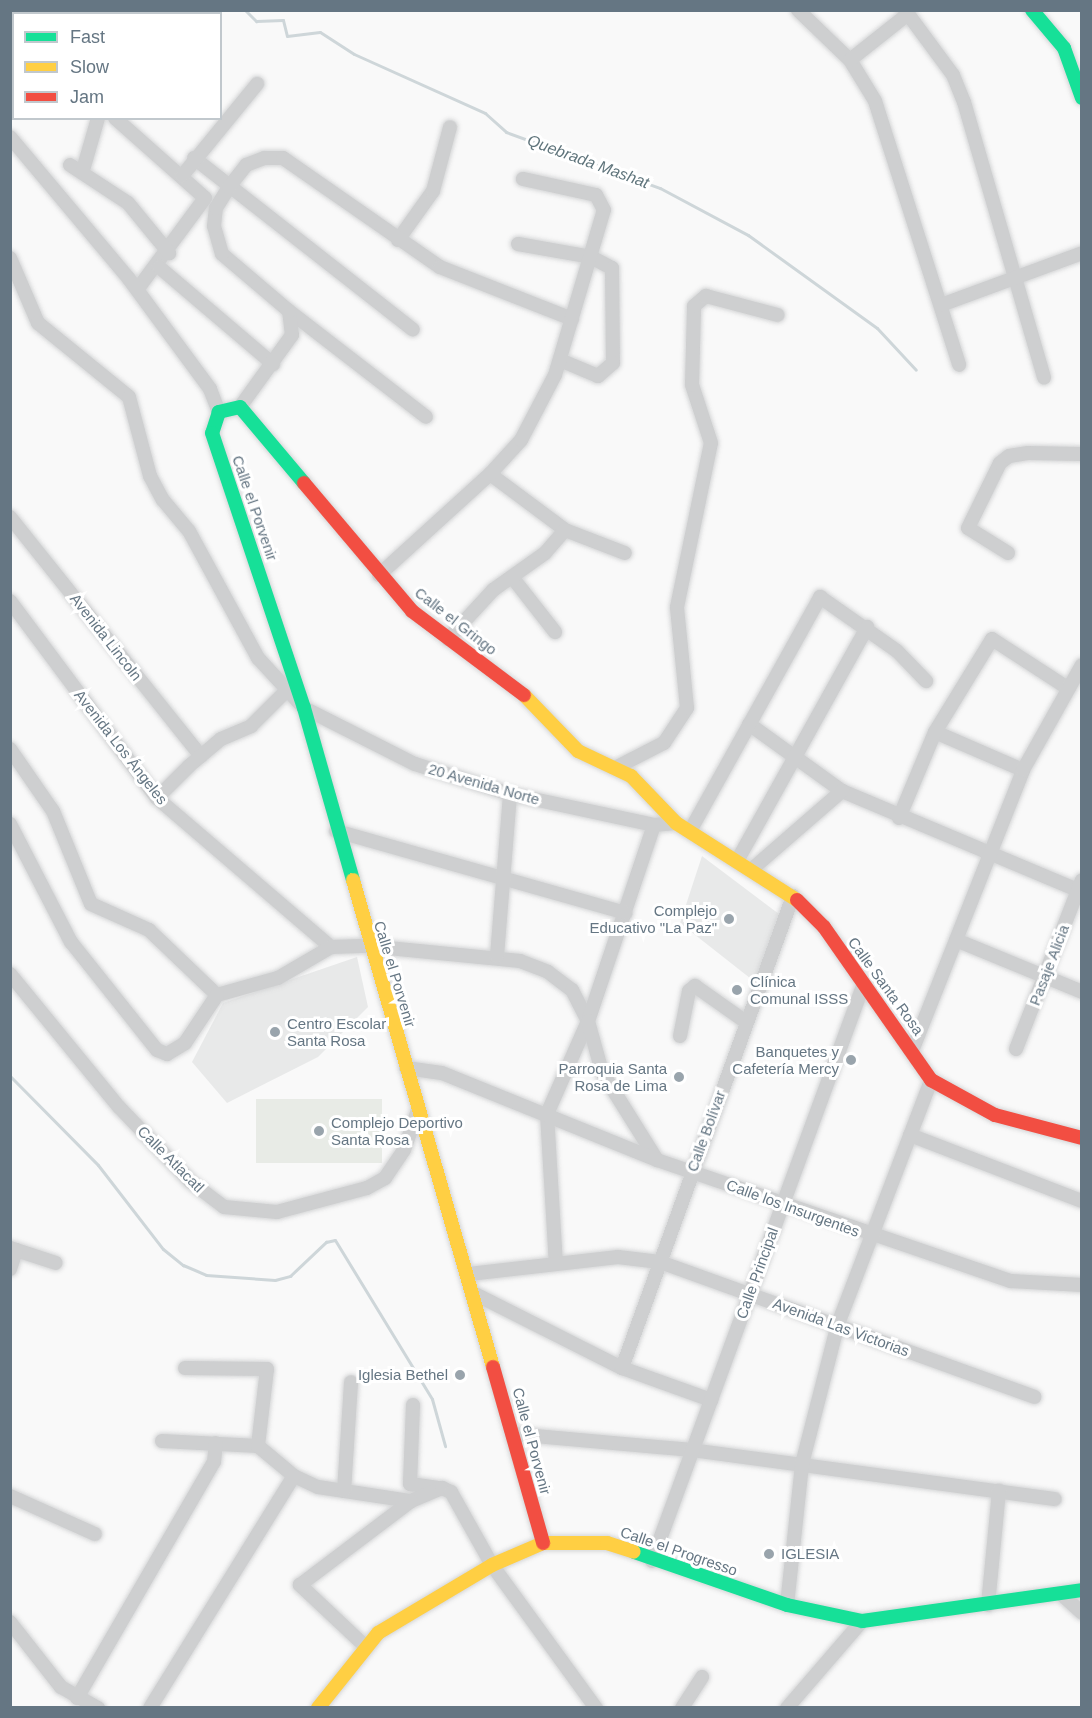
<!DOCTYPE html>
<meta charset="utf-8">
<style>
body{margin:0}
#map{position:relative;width:1092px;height:1718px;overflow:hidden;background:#f9f9f9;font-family:Helvetica,sans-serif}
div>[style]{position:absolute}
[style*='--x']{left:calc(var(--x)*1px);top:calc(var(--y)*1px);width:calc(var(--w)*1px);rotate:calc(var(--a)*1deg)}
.built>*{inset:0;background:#e8e9e9}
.green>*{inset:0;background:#e8ebe6;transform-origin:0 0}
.stream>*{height:3px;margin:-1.5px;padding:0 1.5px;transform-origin:1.5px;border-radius:1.5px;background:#ced6d9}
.roads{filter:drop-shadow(0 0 2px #d5d6d7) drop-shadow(0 0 2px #d5d6d7)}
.street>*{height:14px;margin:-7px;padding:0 7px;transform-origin:7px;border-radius:7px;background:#cecfd0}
.fast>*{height:14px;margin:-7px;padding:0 7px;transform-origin:7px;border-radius:7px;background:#16e098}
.slow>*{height:14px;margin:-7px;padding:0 7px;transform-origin:7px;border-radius:7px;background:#ffcf43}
.jam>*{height:14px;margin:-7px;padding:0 7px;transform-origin:7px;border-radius:7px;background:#f24e42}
.dots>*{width:16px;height:16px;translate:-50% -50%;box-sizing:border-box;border:3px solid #fff;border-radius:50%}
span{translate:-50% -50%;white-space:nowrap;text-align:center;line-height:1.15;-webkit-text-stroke:6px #fff;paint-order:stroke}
.street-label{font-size:15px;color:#657683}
.poi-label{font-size:15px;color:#657683}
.right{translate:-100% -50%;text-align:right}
.left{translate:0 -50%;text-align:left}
.water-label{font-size:16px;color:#60757c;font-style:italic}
.frame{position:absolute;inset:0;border:12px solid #657683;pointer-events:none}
.legend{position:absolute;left:12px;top:12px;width:210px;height:108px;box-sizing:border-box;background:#fff;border:2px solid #c1c8cd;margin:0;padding:8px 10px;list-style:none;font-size:18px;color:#657683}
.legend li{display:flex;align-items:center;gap:12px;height:30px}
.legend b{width:30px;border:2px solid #c1c8cd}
</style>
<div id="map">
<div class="built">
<div style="clip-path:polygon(702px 856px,779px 914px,755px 982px,680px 923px)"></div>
<div style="clip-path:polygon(357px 957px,368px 1007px,318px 1057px,227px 1103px,192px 1062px,223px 1003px)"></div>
</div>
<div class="green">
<div style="left:382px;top:1099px;width:64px;height:126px;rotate:90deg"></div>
</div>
<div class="stream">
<div style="--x:245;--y:10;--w:16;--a:45"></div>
<div style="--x:256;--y:21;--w:27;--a:-2"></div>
<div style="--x:283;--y:20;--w:16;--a:76"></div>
<div style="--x:287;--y:36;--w:33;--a:-7"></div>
<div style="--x:320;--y:32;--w:40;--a:32.9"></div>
<div style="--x:354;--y:54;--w:144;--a:24.2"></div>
<div style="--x:485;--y:113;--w:28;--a:42"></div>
<div style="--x:506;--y:132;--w:164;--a:20"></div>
<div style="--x:660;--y:188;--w:100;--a:28.1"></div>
<div style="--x:748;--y:235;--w:159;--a:35.8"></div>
<div style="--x:877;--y:328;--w:57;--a:47.1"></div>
<div style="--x:10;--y:1076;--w:125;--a:45.3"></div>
<div style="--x:98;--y:1165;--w:106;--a:52.3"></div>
<div style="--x:163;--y:1249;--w:26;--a:39"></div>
<div style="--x:183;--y:1265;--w:25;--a:23"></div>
<div style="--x:206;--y:1275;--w:69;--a:4.1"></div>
<div style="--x:275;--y:1280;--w:16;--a:-15"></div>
<div style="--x:290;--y:1276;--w:50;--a:-43.4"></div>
<div style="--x:326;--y:1242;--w:9;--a:-13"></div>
<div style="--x:335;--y:1240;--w:186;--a:58.6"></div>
<div style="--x:432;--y:1399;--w:49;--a:74.5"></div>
</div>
<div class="roads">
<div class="street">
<div style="--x:798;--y:10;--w:72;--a:43.9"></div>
<div style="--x:850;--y:60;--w:48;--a:58.6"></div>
<div style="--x:875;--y:101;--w:277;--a:72.3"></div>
<div style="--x:905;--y:10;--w:81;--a:53.6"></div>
<div style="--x:953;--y:75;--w:29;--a:68"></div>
<div style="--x:964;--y:102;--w:287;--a:73.8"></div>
<div style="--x:850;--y:60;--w:74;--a:-38.4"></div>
<div style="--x:115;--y:118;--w:120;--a:41.6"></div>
<div style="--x:205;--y:198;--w:114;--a:126.5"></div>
<div style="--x:10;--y:137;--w:185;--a:50"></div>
<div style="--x:129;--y:279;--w:137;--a:53.6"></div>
<div style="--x:210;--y:389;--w:25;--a:69"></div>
<div style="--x:194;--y:158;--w:278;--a:38.1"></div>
<div style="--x:70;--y:165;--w:69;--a:33.2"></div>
<div style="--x:128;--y:203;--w:65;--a:50.6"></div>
<div style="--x:83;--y:170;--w:54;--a:-73.9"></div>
<div style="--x:182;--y:176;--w:119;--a:-50.8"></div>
<div style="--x:398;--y:240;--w:60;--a:-54.5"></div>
<div style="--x:433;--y:191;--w:66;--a:-75.1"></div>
<div style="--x:518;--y:244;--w:74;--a:10.1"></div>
<div style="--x:591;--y:257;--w:24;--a:28"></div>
<div style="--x:612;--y:268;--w:95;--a:89.4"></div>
<div style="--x:613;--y:363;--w:20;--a:139"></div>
<div style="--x:598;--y:376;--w:41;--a:-157.2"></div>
<div style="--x:10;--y:258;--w:71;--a:66.7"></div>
<div style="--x:38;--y:323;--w:117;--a:39.1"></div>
<div style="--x:129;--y:397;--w:82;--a:75.1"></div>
<div style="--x:150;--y:476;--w:27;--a:62"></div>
<div style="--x:163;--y:500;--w:40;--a:50"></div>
<div style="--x:189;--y:531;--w:145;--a:61.5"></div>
<div style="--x:258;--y:658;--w:68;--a:47.4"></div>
<div style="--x:304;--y:708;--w:124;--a:26.8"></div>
<div style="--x:415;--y:764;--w:100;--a:17.5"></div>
<div style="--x:510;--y:794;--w:147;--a:12.1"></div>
<div style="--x:654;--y:825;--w:22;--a:-5"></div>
<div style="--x:159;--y:267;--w:150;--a:40.4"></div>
<div style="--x:941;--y:305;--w:150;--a:-20.2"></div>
<div style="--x:289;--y:311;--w:173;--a:37.7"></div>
<div style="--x:240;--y:407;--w:89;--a:-54.2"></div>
<div style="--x:292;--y:335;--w:24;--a:-97"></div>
<div style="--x:289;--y:311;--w:88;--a:-139.6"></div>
<div style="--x:222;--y:254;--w:29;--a:-106"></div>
<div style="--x:214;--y:226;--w:18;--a:-84"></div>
<div style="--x:216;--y:208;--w:25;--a:-58"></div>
<div style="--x:229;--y:187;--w:28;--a:-52"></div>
<div style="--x:246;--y:165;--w:19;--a:-21"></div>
<div style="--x:264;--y:158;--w:19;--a:0"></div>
<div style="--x:283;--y:158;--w:191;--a:34.8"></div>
<div style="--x:440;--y:267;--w:142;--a:21.5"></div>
<div style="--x:490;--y:474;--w:94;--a:36.7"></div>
<div style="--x:565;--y:530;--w:64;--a:21"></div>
<div style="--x:10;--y:517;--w:306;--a:51.4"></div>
<div style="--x:1008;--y:553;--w:47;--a:-148"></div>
<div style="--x:968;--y:528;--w:72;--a:-63.8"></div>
<div style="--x:1000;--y:463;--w:11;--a:-38"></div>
<div style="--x:1009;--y:456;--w:19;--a:-9"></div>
<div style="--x:1028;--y:453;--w:54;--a:1.1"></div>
<div style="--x:379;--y:575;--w:150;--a:-42.3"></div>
<div style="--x:490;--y:474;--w:46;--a:-47.6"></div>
<div style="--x:521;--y:440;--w:73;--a:-62.4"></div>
<div style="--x:555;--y:375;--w:172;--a:-73.5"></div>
<div style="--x:604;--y:210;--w:17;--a:-118"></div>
<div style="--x:596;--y:195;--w:75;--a:-167.6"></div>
<div style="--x:512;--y:577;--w:70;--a:52"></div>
<div style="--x:10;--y:601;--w:246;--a:53.3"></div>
<div style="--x:157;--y:798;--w:229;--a:40.6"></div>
<div style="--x:448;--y:639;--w:67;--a:-47.4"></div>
<div style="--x:493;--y:590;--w:64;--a:-35.4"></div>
<div style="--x:545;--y:553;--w:30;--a:-49"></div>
<div style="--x:749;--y:724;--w:115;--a:35.8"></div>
<div style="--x:842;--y:791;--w:260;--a:22.8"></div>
<div style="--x:935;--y:732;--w:96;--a:23.4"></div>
<div style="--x:10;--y:749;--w:75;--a:55.3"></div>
<div style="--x:53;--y:811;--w:100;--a:67.8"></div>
<div style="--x:91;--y:904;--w:64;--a:24.1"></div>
<div style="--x:149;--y:930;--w:94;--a:43.7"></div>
<div style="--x:217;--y:995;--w:63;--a:-15.6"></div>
<div style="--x:278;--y:978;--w:61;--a:-30.3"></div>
<div style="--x:331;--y:947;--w:37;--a:-2"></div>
<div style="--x:368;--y:946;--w:153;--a:5.6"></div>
<div style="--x:520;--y:961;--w:30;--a:21"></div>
<div style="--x:548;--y:972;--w:30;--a:37"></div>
<div style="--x:572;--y:990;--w:35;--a:63"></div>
<div style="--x:588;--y:1021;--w:102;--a:113.8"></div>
<div style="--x:547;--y:1114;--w:150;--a:86.6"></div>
<div style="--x:617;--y:767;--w:53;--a:-27.1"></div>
<div style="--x:664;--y:743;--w:42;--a:-56.7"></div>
<div style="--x:687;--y:708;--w:101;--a:-95.7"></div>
<div style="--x:677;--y:607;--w:167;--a:-78.3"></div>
<div style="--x:711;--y:443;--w:61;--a:-108.1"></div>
<div style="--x:692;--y:385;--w:79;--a:-88.5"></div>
<div style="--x:694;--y:306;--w:16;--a:-40"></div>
<div style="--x:706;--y:296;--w:74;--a:14.8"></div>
<div style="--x:157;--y:798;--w:45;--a:-45"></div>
<div style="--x:189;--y:766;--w:42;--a:-40.2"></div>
<div style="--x:221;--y:739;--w:33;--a:-23"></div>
<div style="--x:251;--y:726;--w:51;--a:-45"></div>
<div style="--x:899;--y:818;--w:93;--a:-67.3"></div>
<div style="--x:935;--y:732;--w:109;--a:-58.5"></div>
<div style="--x:992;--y:639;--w:88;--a:33"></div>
<div style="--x:10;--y:824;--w:133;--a:62.7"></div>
<div style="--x:71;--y:942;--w:138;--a:51.5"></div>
<div style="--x:157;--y:1050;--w:11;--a:22"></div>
<div style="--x:167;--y:1054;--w:21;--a:-31"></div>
<div style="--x:185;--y:1043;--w:58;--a:-56.3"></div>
<div style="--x:654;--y:825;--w:207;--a:108.6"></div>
<div style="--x:588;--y:1021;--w:53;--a:74.6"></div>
<div style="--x:602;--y:1072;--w:104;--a:58"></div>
<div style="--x:657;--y:1160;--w:374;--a:18.9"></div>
<div style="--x:1011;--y:1281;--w:71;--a:3.2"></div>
<div style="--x:336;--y:831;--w:301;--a:15.8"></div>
<div style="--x:690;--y:831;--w:268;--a:-60.9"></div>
<div style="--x:820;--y:597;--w:94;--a:35"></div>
<div style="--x:897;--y:651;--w:42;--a:46"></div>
<div style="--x:737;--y:861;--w:268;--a:-60.9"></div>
<div style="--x:751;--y:870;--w:121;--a:-41"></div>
<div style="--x:956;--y:940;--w:136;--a:22.4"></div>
<div style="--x:497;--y:956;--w:163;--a:-85.4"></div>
<div style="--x:10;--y:974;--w:172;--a:50.7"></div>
<div style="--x:119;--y:1107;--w:104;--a:46.2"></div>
<div style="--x:191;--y:1182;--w:41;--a:37.1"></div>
<div style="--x:224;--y:1207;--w:53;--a:5.4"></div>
<div style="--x:277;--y:1212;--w:93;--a:-14.9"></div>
<div style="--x:367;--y:1188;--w:21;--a:-29"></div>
<div style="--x:385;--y:1178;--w:34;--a:-56"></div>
<div style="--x:404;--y:1150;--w:42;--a:-70.7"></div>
<div style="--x:680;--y:1036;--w:46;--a:-78.7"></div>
<div style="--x:689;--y:991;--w:8;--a:-40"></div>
<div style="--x:695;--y:986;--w:62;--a:35.2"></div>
<div style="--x:1016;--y:1049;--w:181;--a:-68.7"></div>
<div style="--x:912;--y:1051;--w:302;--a:-68.4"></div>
<div style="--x:1023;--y:770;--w:120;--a:-60.7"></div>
<div style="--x:406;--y:1068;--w:36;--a:8"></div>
<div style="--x:442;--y:1073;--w:232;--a:22"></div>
<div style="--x:910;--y:1135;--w:184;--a:21"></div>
<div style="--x:10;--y:1248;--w:48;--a:18.1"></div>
<div style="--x:10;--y:1269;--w:20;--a:-72"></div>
<div style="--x:469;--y:1274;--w:150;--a:-6.5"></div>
<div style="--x:618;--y:1257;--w:42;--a:6.8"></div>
<div style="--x:660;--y:1262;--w:398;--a:19.8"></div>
<div style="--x:475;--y:1294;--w:165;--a:26.7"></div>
<div style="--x:622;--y:1368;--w:95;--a:19.8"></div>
<div style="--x:185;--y:1368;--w:82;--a:0.7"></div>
<div style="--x:267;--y:1369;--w:78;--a:96.7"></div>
<div style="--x:622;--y:1368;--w:502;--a:-70.09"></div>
<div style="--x:413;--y:1405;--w:79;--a:92.2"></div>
<div style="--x:410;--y:1484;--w:27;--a:8"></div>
<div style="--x:513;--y:1434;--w:180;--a:5.1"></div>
<div style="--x:692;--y:1450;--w:366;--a:7.7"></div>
<div style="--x:162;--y:1441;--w:96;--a:3"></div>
<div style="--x:258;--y:1446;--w:47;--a:39.8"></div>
<div style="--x:294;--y:1476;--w:26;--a:25"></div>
<div style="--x:318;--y:1487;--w:94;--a:8.6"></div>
<div style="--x:411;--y:1501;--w:34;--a:-23"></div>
<div style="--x:442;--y:1488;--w:10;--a:24"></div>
<div style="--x:451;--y:1492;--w:84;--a:60.7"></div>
<div style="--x:492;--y:1565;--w:177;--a:54"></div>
<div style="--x:344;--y:1491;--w:109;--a:-86.3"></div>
<div style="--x:10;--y:1496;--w:93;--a:24.1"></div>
<div style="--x:652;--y:1561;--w:612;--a:-69.85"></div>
<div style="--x:1061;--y:1594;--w:28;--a:42"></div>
<div style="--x:787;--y:1605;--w:142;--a:-83.9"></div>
<div style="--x:802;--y:1464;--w:145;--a:-75.6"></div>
<div style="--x:838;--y:1324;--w:261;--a:-69.1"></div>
<div style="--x:988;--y:1605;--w:115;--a:-84.5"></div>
<div style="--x:10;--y:1622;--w:83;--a:51.9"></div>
<div style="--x:61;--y:1687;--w:43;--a:29.6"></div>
<div style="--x:366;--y:1647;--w:91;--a:-136.8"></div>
<div style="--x:300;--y:1585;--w:139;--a:-37.1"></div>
<div style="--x:77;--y:1698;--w:273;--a:-59.9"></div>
<div style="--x:214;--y:1462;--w:19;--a:-84"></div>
<div style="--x:150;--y:1708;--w:273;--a:-58.2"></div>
<div style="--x:682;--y:1708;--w:37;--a:-57"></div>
<div style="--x:787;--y:1708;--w:115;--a:-49.2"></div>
</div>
<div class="fast">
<div style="--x:1032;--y:10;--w:50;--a:49.9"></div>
<div style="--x:1064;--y:48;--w:53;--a:70.2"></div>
<div style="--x:304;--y:483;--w:99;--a:-130.1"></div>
<div style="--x:240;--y:407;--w:22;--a:167"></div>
<div style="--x:219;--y:412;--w:22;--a:108"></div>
<div style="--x:212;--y:433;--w:290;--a:71.5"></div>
<div style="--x:304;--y:708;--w:179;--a:74.1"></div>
<div style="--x:634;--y:1552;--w:162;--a:19.1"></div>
<div style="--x:787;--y:1605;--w:77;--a:12"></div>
<div style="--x:862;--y:1621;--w:222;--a:-8"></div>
</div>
<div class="slow">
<div style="--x:524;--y:695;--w:78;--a:46"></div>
<div style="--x:578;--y:751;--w:59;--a:25.3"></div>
<div style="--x:631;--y:776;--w:65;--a:46.2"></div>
<div style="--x:676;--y:823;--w:143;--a:32.5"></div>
<div style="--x:353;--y:880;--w:507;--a:73.96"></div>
<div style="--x:318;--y:1708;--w:96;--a:-51.3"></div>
<div style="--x:378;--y:1633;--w:133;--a:-30.8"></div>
<div style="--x:492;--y:1565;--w:56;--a:-23.3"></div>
<div style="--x:543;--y:1543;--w:64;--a:0"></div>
<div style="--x:607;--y:1543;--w:28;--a:18"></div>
</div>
<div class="jam">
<div style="--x:304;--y:483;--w:167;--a:49.8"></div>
<div style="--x:412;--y:611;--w:140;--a:36.9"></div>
<div style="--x:797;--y:900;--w:38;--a:45"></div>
<div style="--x:824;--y:927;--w:187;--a:55"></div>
<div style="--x:931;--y:1080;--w:73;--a:28.7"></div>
<div style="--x:995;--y:1115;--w:90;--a:14.8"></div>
<div style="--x:493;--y:1367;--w:183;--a:74.1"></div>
</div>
</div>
<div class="dots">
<div style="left:729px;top:919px;background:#99a4ac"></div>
<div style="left:737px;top:990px;background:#99a4ac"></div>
<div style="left:275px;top:1032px;background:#99a4ac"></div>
<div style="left:851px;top:1060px;background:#99a4ac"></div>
<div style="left:679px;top:1077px;background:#99a4ac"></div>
<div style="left:319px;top:1131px;background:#99a4ac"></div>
<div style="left:460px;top:1375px;background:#99a4ac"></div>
<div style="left:769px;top:1554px;background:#99a4ac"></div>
</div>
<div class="street-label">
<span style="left:255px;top:508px;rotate:71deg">Calle el Porvenir</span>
<span style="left:456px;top:621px;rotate:38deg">Calle el Gringo</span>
<span style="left:106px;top:637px;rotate:52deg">Avenida Lincoln</span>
<span style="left:121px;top:747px;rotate:52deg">Avenida Los Ángeles</span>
<span style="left:484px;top:784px;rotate:16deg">20 Avenida Norte</span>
<span style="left:1049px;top:965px;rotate:-69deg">Pasaje Alicia</span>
<span style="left:395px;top:974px;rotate:73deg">Calle el Porvenir</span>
<span style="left:886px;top:986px;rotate:54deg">Calle Santa Rosa</span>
<span style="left:706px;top:1131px;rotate:-70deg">Calle Bolívar</span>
<span style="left:171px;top:1159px;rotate:45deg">Calle Atlacatl</span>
<span style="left:793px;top:1208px;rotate:20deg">Calle los Insurgentes</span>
<span style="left:757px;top:1273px;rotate:-70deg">Calle Principal</span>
<span style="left:841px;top:1327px;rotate:20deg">Avenida Las Victorias</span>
<span style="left:532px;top:1441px;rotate:75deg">Calle el Porvenir</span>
<span style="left:679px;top:1551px;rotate:19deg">Calle el Progresso</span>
</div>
<div class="poi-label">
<span class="right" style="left:717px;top:919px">Complejo<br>Educativo "La Paz"</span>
<span class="left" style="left:750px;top:990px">Clínica<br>Comunal ISSS</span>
<span class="left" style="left:287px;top:1032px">Centro Escolar<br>Santa Rosa</span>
<span class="right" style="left:839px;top:1060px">Banquetes y<br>Cafetería Mercy</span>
<span class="right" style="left:667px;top:1077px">Parroquia Santa<br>Rosa de Lima</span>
<span class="left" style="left:331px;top:1131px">Complejo Deportivo<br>Santa Rosa</span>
<span class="right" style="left:448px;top:1375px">Iglesia Bethel</span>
<span class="left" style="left:781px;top:1554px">IGLESIA</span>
</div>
<div class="water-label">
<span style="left:588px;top:162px;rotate:20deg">Quebrada Mashat</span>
</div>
<div class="frame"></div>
<ul class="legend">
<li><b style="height:8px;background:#16e098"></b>Fast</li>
<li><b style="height:8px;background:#ffcf43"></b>Slow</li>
<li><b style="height:8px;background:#f24e42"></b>Jam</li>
</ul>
</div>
